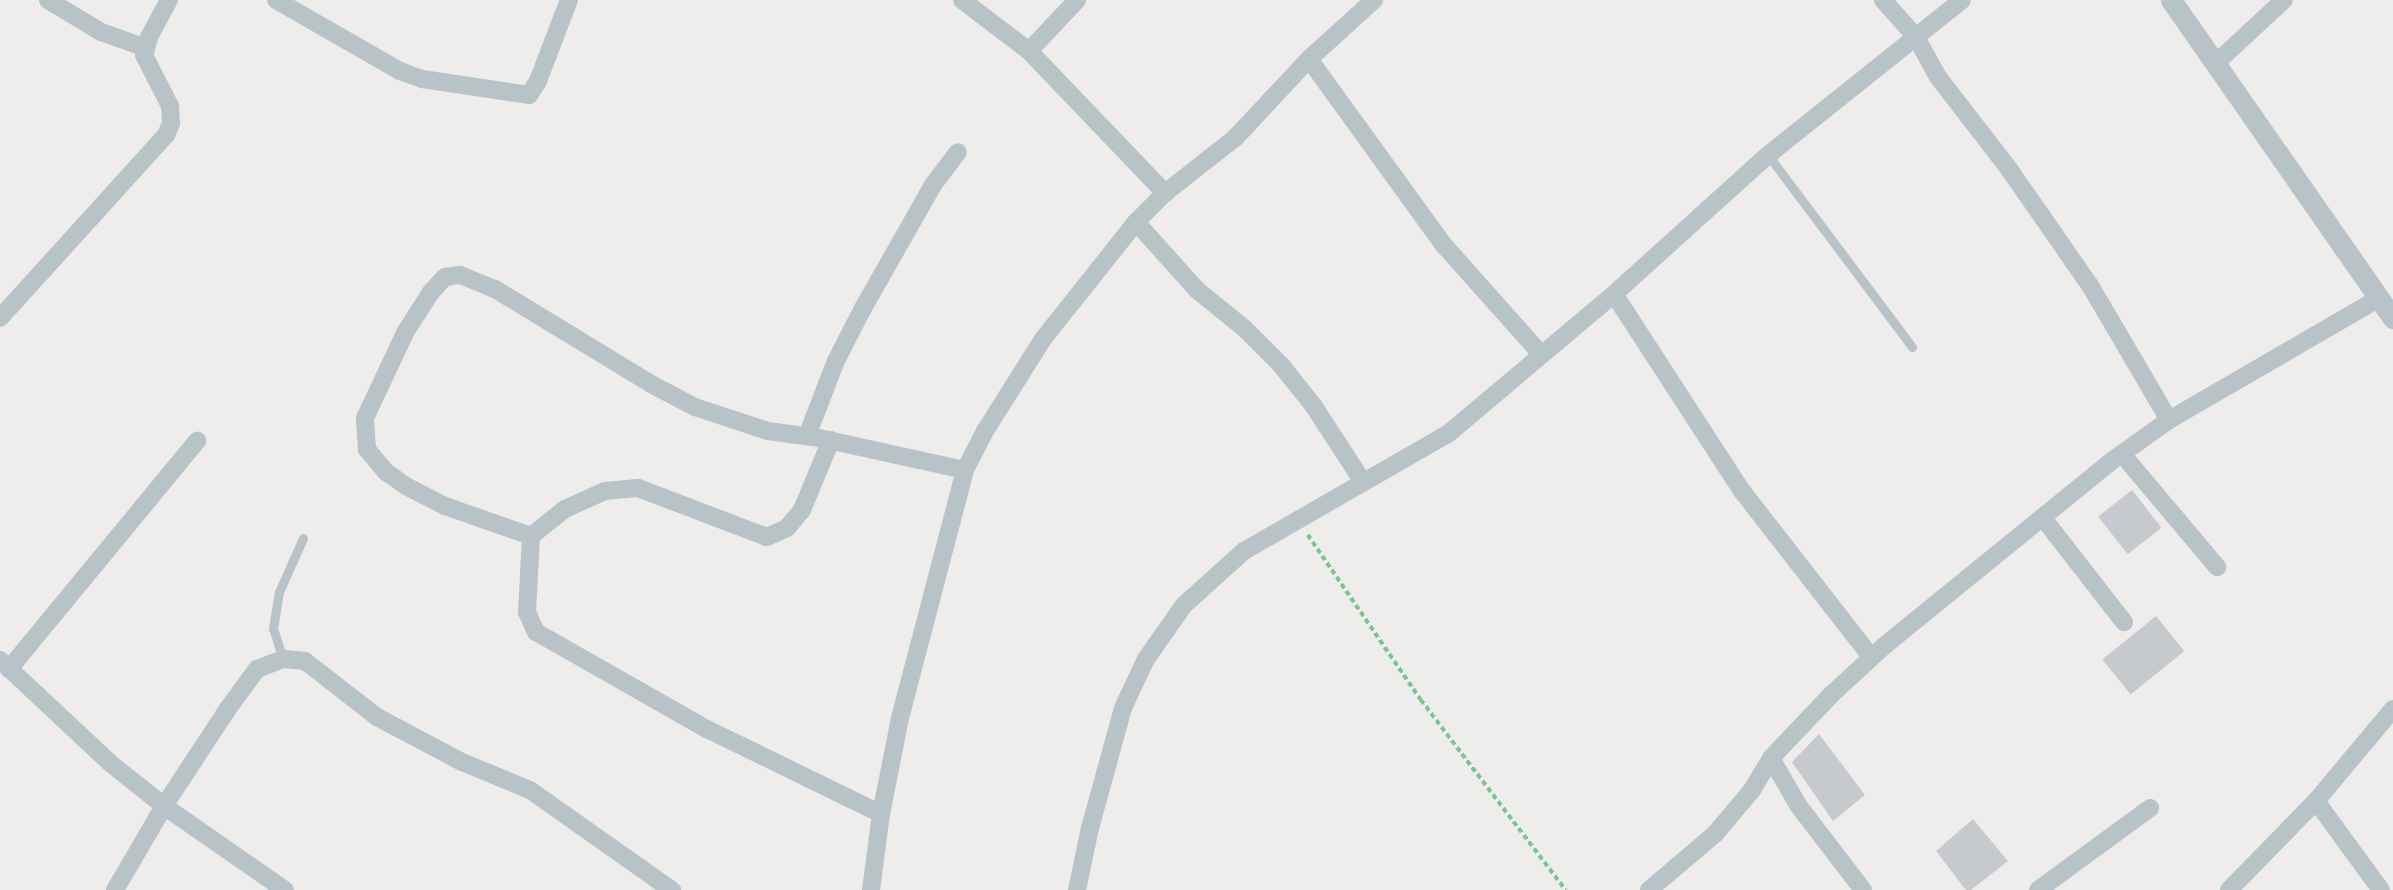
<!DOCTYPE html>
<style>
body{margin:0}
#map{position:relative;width:2393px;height:890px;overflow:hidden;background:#efecec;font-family:Quicksand,sans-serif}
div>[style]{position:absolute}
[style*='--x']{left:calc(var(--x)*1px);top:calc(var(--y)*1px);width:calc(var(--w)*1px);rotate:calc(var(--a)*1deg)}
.building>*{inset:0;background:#c6cace;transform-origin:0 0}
.path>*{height:3.5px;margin-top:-1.75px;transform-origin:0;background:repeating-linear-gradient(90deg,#76c68f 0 5px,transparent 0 8.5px)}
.service>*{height:9px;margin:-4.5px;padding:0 4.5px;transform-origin:4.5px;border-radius:4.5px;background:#b8c3c8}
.minor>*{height:18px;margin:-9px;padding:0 9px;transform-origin:9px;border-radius:9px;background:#b8c3c8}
.tertiary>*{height:21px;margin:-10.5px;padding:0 10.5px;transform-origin:10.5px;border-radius:10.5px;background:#b8c3c8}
span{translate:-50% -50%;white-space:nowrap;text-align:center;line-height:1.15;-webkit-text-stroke:5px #fff;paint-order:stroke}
</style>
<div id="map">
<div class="building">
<div style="left:2132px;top:490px;width:48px;height:43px;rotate:52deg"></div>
<div style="left:2156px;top:616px;width:45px;height:69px;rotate:51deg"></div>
<div style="clip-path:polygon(1819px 734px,1865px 795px,1833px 821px,1792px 762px)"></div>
<div style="clip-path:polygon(1973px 819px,2008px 861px,1971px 890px,1966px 890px,1936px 851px)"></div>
</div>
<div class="path">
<div style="--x:1308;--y:535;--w:200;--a:55.6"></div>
<div style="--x:1421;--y:700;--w:239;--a:52.7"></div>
</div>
<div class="service">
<div style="--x:1768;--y:155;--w:240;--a:53.1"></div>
<div style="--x:283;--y:659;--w:32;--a:-108"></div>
<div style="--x:273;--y:629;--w:37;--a:-81"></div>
<div style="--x:279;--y:592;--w:59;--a:-66"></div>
</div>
<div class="minor">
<div style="--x:48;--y:0;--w:62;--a:31.1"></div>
<div style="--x:101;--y:32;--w:48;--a:19.6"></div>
<div style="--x:276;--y:0;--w:143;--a:29.8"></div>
<div style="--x:400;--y:71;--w:23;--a:20"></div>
<div style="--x:422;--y:79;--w:108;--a:8.5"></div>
<div style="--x:529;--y:95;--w:17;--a:-57"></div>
<div style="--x:538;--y:81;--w:87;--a:-69.1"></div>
<div style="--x:962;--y:0;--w:84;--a:37.3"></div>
<div style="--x:1029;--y:51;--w:197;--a:46.2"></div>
<div style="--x:1883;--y:0;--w:50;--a:48.3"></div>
<div style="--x:1916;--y:37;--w:46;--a:61.2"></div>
<div style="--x:1938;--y:77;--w:116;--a:52.3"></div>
<div style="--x:2009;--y:169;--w:144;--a:55.2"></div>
<div style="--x:2091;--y:287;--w:154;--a:59.6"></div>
<div style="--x:1029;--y:51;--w:70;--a:-46.7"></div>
<div style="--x:1309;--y:59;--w:227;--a:54.1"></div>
<div style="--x:1442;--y:243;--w:149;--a:48.3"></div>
<div style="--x:2217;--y:62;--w:91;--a:-42.8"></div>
<div style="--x:1136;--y:222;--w:91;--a:48.1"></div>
<div style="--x:1197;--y:290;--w:60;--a:39"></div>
<div style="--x:1244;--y:328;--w:52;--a:45"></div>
<div style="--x:1281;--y:365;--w:51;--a:51.3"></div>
<div style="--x:1313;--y:405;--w:92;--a:57"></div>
<div style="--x:1614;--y:294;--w:235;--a:57"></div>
<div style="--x:1742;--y:491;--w:210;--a:52.1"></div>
<div style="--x:0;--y:318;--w:247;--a:-47.8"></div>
<div style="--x:166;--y:135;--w:13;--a:-67"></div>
<div style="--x:171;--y:123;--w:17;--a:-93"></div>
<div style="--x:170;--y:106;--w:57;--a:-117"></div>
<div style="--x:144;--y:55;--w:19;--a:-74"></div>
<div style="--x:149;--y:37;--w:42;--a:-61.6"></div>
<div style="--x:807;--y:436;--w:80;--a:-68.9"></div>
<div style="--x:836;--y:361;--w:57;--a:-63"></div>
<div style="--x:862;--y:310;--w:144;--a:-60.4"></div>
<div style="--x:933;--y:185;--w:41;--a:-52.9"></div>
<div style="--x:831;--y:440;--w:76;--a:112.5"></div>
<div style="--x:802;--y:510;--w:23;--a:130"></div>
<div style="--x:787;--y:528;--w:22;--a:156"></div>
<div style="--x:767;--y:537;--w:138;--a:-159.2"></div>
<div style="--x:638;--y:488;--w:33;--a:175"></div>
<div style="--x:605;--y:491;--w:44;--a:155.8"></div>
<div style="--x:565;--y:509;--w:43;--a:141.5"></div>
<div style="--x:531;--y:536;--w:76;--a:93"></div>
<div style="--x:527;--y:612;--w:22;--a:66"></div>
<div style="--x:536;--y:632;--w:197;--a:29.6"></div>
<div style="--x:707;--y:729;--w:194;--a:26"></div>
<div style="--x:2122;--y:454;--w:148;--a:49.9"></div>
<div style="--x:2043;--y:518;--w:132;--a:52.1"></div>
<div style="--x:531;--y:536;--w:91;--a:-160.8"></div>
<div style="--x:445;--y:506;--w:44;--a:-152.9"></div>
<div style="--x:406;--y:486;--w:24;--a:-145"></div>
<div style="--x:386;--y:472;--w:30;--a:-130"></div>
<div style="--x:367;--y:449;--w:31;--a:-94"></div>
<div style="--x:365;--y:418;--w:96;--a:-64.8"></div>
<div style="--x:406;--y:331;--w:46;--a:-57.3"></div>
<div style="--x:431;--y:292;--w:21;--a:-47"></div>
<div style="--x:445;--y:277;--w:15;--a:-8"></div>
<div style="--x:460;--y:275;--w:38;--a:22"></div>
<div style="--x:495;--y:289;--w:183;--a:31.3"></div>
<div style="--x:651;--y:384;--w:50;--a:27.6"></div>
<div style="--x:695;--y:407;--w:77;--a:18.2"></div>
<div style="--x:768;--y:431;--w:51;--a:7.8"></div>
<div style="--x:819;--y:438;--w:149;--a:12.4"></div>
<div style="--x:0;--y:660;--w:151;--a:43.1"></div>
<div style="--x:110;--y:763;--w:69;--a:38.5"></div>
<div style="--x:164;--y:806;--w:147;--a:34.8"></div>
<div style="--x:9;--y:669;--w:296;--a:-50.5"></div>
<div style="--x:1771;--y:758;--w:54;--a:60.1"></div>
<div style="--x:1798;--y:805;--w:107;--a:52.6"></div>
<div style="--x:2316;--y:801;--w:110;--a:53.9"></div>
<div style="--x:115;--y:890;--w:97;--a:-59.7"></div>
<div style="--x:164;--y:806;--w:115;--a:-56.7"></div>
<div style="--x:227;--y:710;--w:51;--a:-53.8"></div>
<div style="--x:257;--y:669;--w:28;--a:-21"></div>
<div style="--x:283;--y:659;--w:22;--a:5"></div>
<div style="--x:305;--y:661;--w:91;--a:37.9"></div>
<div style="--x:377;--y:717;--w:96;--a:27.9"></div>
<div style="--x:462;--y:762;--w:74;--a:22.4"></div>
<div style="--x:530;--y:790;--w:174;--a:35.2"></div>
<div style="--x:871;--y:890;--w:77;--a:-82.5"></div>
<div style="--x:881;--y:814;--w:98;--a:-78.8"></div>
<div style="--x:900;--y:718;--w:256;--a:-75.3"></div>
<div style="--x:965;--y:470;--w:44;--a:-62.9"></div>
<div style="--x:985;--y:431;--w:109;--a:-57.8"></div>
<div style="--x:1043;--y:339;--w:149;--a:-51.5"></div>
<div style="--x:1136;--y:222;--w:41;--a:-45"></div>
<div style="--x:1165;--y:193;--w:89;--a:-38.2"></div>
<div style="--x:1235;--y:138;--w:108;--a:-46.9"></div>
<div style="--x:1309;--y:59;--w:88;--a:-42.2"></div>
<div style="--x:1077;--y:890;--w:63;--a:-78.2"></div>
<div style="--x:1090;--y:828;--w:124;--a:-74.6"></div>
<div style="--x:1123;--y:708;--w:54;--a:-64.9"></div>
<div style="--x:1146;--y:659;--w:66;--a:-54.9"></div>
<div style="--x:1184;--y:605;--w:81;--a:-42"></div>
<div style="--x:1244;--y:551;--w:237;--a:-29.9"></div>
<div style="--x:1449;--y:433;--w:216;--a:-40.1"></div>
<div style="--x:1614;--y:294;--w:207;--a:-42.1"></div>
<div style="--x:1768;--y:155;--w:248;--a:-38.6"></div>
<div style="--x:1649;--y:890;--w:87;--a:-40.3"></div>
<div style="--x:1715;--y:834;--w:57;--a:-49.9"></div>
<div style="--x:1752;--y:790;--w:37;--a:-59"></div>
<div style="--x:1771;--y:758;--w:88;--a:-46.4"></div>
<div style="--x:1832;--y:694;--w:71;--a:-42.7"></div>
<div style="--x:1884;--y:646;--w:295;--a:-39.1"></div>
<div style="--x:2113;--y:460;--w:69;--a:-35.5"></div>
<div style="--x:2169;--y:420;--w:241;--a:-30.1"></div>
<div style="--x:2038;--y:890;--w:139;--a:-36.2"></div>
<div style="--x:2229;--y:890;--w:124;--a:-45.7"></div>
<div style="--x:2316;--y:801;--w:120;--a:-50.1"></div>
</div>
<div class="tertiary">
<div style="--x:2171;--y:0;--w:388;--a:55.1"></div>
</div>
</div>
